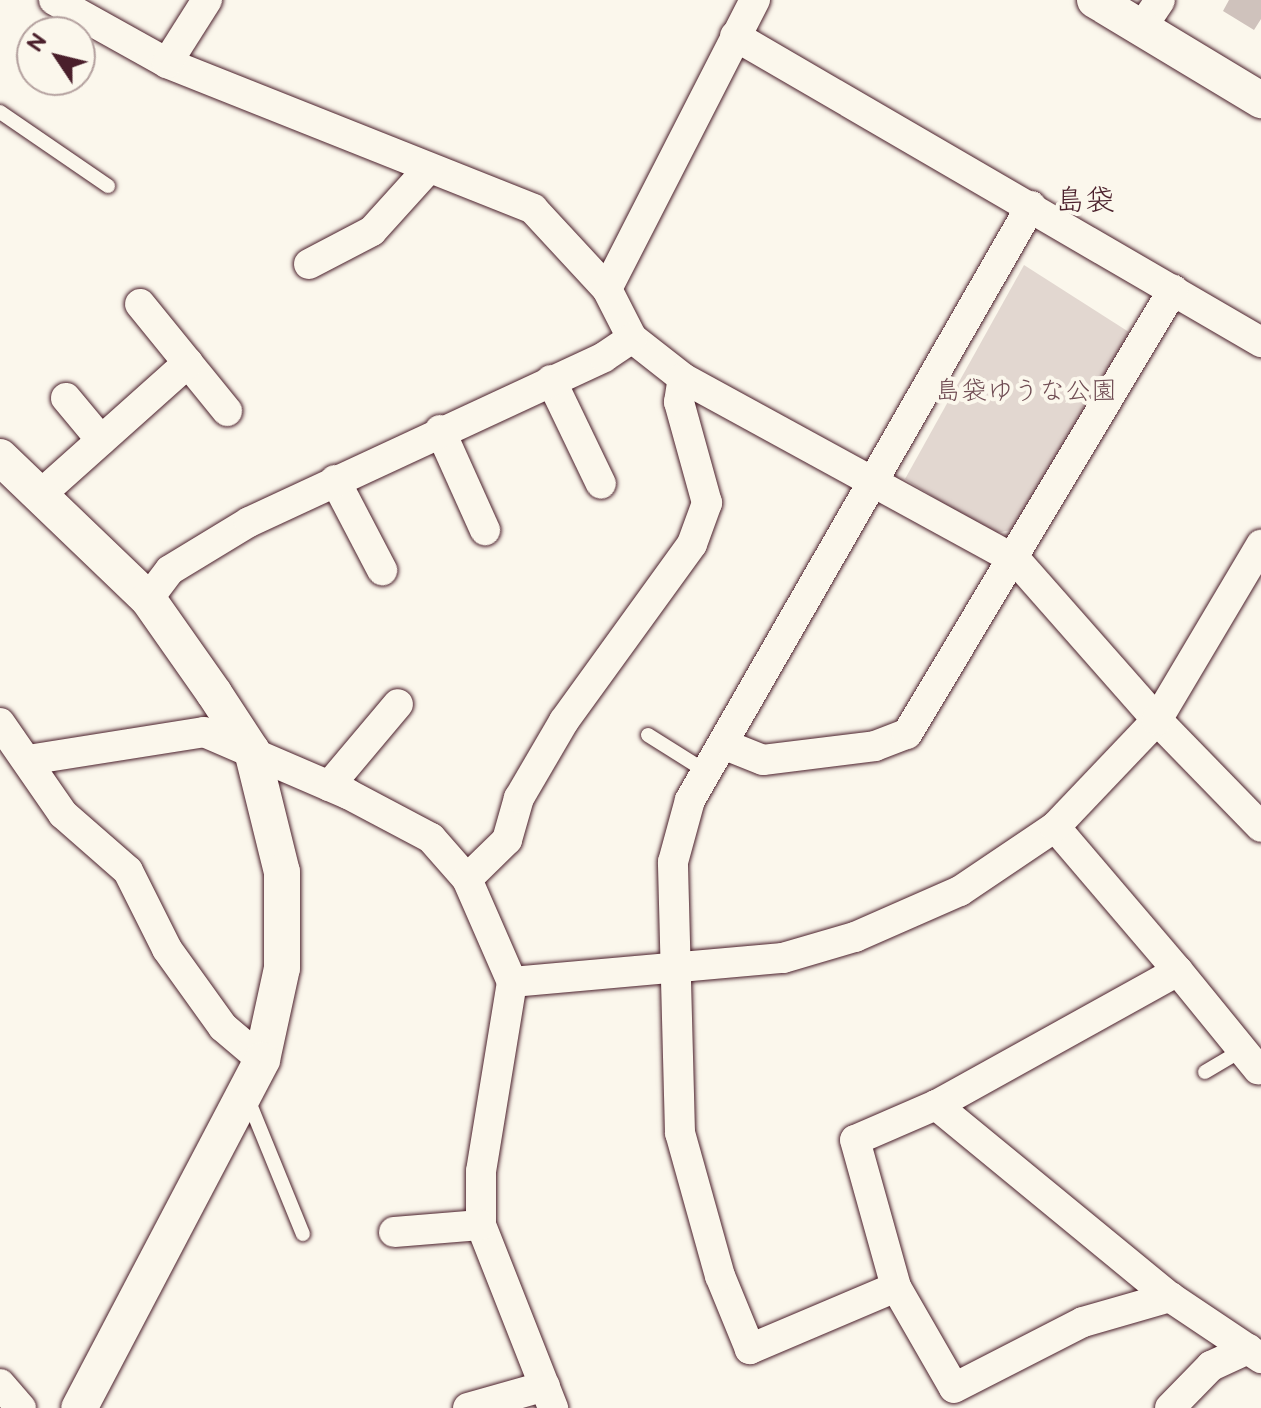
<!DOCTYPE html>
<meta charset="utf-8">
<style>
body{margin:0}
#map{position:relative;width:1261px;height:1408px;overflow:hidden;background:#fbf7ec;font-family:"Balsamiq Sans","Klee One",sans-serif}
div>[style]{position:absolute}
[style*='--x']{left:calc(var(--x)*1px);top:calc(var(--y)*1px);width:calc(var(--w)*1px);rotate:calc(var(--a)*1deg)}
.green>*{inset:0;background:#e2d7d0}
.building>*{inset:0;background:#cfc2bc}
.roads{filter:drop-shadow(0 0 2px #4a1f2b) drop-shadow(0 0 2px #4a1f2b)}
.service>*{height:14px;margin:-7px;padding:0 7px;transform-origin:7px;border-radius:7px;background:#fbf7ec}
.minor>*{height:30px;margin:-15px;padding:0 15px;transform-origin:15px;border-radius:15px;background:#fbf7ec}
.tertiary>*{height:36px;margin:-18px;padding:0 18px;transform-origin:18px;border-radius:18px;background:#fbf7ec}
span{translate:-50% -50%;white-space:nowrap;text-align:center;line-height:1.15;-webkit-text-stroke:8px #fbf7ec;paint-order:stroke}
.park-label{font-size:26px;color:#704d54}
.quarter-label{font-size:30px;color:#4a1f2b}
.north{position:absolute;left:16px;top:16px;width:80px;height:80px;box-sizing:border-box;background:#fbf7ec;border:2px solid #b4a19f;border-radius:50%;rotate:305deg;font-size:22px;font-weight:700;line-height:32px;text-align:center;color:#4a1f2b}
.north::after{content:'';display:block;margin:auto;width:28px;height:36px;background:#4a1f2b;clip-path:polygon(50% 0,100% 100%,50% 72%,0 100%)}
</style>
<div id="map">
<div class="green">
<div style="clip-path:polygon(1024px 265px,1132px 334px,1021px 528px,992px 534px,905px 479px)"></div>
</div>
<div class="building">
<div style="clip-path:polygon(1229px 0,1261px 0,1261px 19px,1254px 30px,1223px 11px)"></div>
</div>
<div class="roads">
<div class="service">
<div style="--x:0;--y:112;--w:131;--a:34.4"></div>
<div style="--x:648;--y:735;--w:70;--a:32.1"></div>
<div style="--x:1205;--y:1072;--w:43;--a:-30.7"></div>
<div style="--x:247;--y:1097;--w:148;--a:67.8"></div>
</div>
<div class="minor">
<div style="--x:54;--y:0;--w:129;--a:29.1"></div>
<div style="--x:167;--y:63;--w:394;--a:21.7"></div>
<div style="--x:533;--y:209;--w:109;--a:47.2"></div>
<div style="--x:607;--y:289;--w:55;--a:63"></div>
<div style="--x:632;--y:338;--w:65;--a:38.1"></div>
<div style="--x:683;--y:378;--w:379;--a:28.7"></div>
<div style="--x:1016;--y:560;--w:213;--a:48.6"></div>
<div style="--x:1157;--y:720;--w:149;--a:45.8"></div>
<div style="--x:1142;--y:27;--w:32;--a:-56"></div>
<div style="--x:735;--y:36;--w:609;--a:30.19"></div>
<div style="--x:167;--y:63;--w:75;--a:-57.6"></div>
<div style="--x:309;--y:264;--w:71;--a:-27.6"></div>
<div style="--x:372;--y:231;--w:85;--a:-47.9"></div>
<div style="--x:607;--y:289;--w:325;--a:-62.9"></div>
<div style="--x:188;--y:363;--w:62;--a:50.9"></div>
<div style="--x:551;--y:380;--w:115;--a:64.3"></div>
<div style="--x:66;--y:398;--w:55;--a:50.2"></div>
<div style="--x:440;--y:430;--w:110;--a:65.8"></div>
<div style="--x:335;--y:480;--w:102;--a:62.4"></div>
<div style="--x:39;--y:496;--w:200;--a:-41.8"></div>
<div style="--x:188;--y:363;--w:76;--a:-129.1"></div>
<div style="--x:148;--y:599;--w:36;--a:-53"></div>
<div style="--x:170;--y:570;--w:92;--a:-31.3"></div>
<div style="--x:249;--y:522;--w:391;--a:-24.9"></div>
<div style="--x:604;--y:357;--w:34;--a:-34"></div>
<div style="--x:0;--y:723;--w:111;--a:55.3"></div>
<div style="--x:63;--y:814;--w:86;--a:41.2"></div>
<div style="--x:128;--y:871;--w:87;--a:63.4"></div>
<div style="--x:167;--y:949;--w:96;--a:54.3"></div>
<div style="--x:223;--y:1027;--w:51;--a:40.2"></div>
<div style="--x:723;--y:744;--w:43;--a:21.8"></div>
<div style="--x:763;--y:760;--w:113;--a:-7.1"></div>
<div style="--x:875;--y:746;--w:34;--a:-21"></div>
<div style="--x:907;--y:734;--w:518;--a:-59.07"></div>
<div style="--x:28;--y:760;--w:178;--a:-9"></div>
<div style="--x:204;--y:732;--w:157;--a:23.3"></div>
<div style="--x:348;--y:794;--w:94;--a:27.9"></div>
<div style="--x:431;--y:838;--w:55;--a:48.7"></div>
<div style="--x:467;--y:879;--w:112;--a:66.4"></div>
<div style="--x:512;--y:982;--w:192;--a:99.3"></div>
<div style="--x:481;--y:1171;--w:54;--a:90"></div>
<div style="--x:481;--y:1225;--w:197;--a:68.5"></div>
<div style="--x:329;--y:786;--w:107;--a:-49.9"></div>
<div style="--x:1055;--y:827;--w:189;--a:49.5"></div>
<div style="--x:1178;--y:971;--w:277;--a:151"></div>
<div style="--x:936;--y:1105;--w:88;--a:156.6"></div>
<div style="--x:855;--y:1140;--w:153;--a:74.4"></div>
<div style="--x:896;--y:1287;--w:116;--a:60.1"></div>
<div style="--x:954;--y:1388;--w:145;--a:-27.1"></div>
<div style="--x:1083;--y:1322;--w:91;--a:-16"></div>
<div style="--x:467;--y:879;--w:56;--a:-44.3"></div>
<div style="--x:507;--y:840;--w:44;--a:-74.1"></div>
<div style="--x:519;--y:798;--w:89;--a:-59.7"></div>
<div style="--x:564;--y:721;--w:218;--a:-54.1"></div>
<div style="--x:692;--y:544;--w:44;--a:-69.9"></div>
<div style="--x:707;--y:503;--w:105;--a:-105.5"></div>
<div style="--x:679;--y:402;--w:24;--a:-81"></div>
<div style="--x:1178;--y:971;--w:127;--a:50.8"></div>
<div style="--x:512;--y:982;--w:272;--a:-5.1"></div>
<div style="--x:783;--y:958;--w:75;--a:-16.3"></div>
<div style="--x:855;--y:937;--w:115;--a:-23.7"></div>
<div style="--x:960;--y:891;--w:115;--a:-34"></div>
<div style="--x:1055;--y:827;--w:148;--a:-46.4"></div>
<div style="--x:1157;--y:720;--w:204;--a:-59.3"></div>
<div style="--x:936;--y:1105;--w:303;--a:39.4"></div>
<div style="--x:1170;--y:1297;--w:110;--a:33.8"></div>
<div style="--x:394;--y:1232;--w:87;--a:-4.6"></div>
<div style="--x:896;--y:1287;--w:159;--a:157"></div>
<div style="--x:750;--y:1349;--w:79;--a:-112.3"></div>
<div style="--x:720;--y:1276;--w:148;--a:-105.6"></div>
<div style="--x:680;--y:1133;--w:271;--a:-91.5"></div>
<div style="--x:673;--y:862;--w:64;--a:-74.7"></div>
<div style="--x:690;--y:800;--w:685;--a:-60.14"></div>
<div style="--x:0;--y:1384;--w:32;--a:49"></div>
<div style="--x:468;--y:1408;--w:80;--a:-15.9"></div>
<div style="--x:1170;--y:1408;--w:59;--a:-45.7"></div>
<div style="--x:1211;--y:1366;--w:41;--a:-24.7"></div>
</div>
<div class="tertiary">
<div style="--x:1095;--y:0;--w:194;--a:31.1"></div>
<div style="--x:0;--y:457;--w:205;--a:43.8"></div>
<div style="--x:148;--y:599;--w:115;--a:54.9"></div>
<div style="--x:214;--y:693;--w:69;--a:56.8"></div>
<div style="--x:252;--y:751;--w:125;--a:76.1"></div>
<div style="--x:282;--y:872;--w:96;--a:90"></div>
<div style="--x:282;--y:968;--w:94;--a:102.3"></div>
<div style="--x:262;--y:1060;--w:393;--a:117.7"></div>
</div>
</div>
<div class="park-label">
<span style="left:1026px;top:392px">島袋ゆうな公園</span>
</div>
<div class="quarter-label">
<span style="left:1085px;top:201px">島袋</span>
</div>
<div class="north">N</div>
</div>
